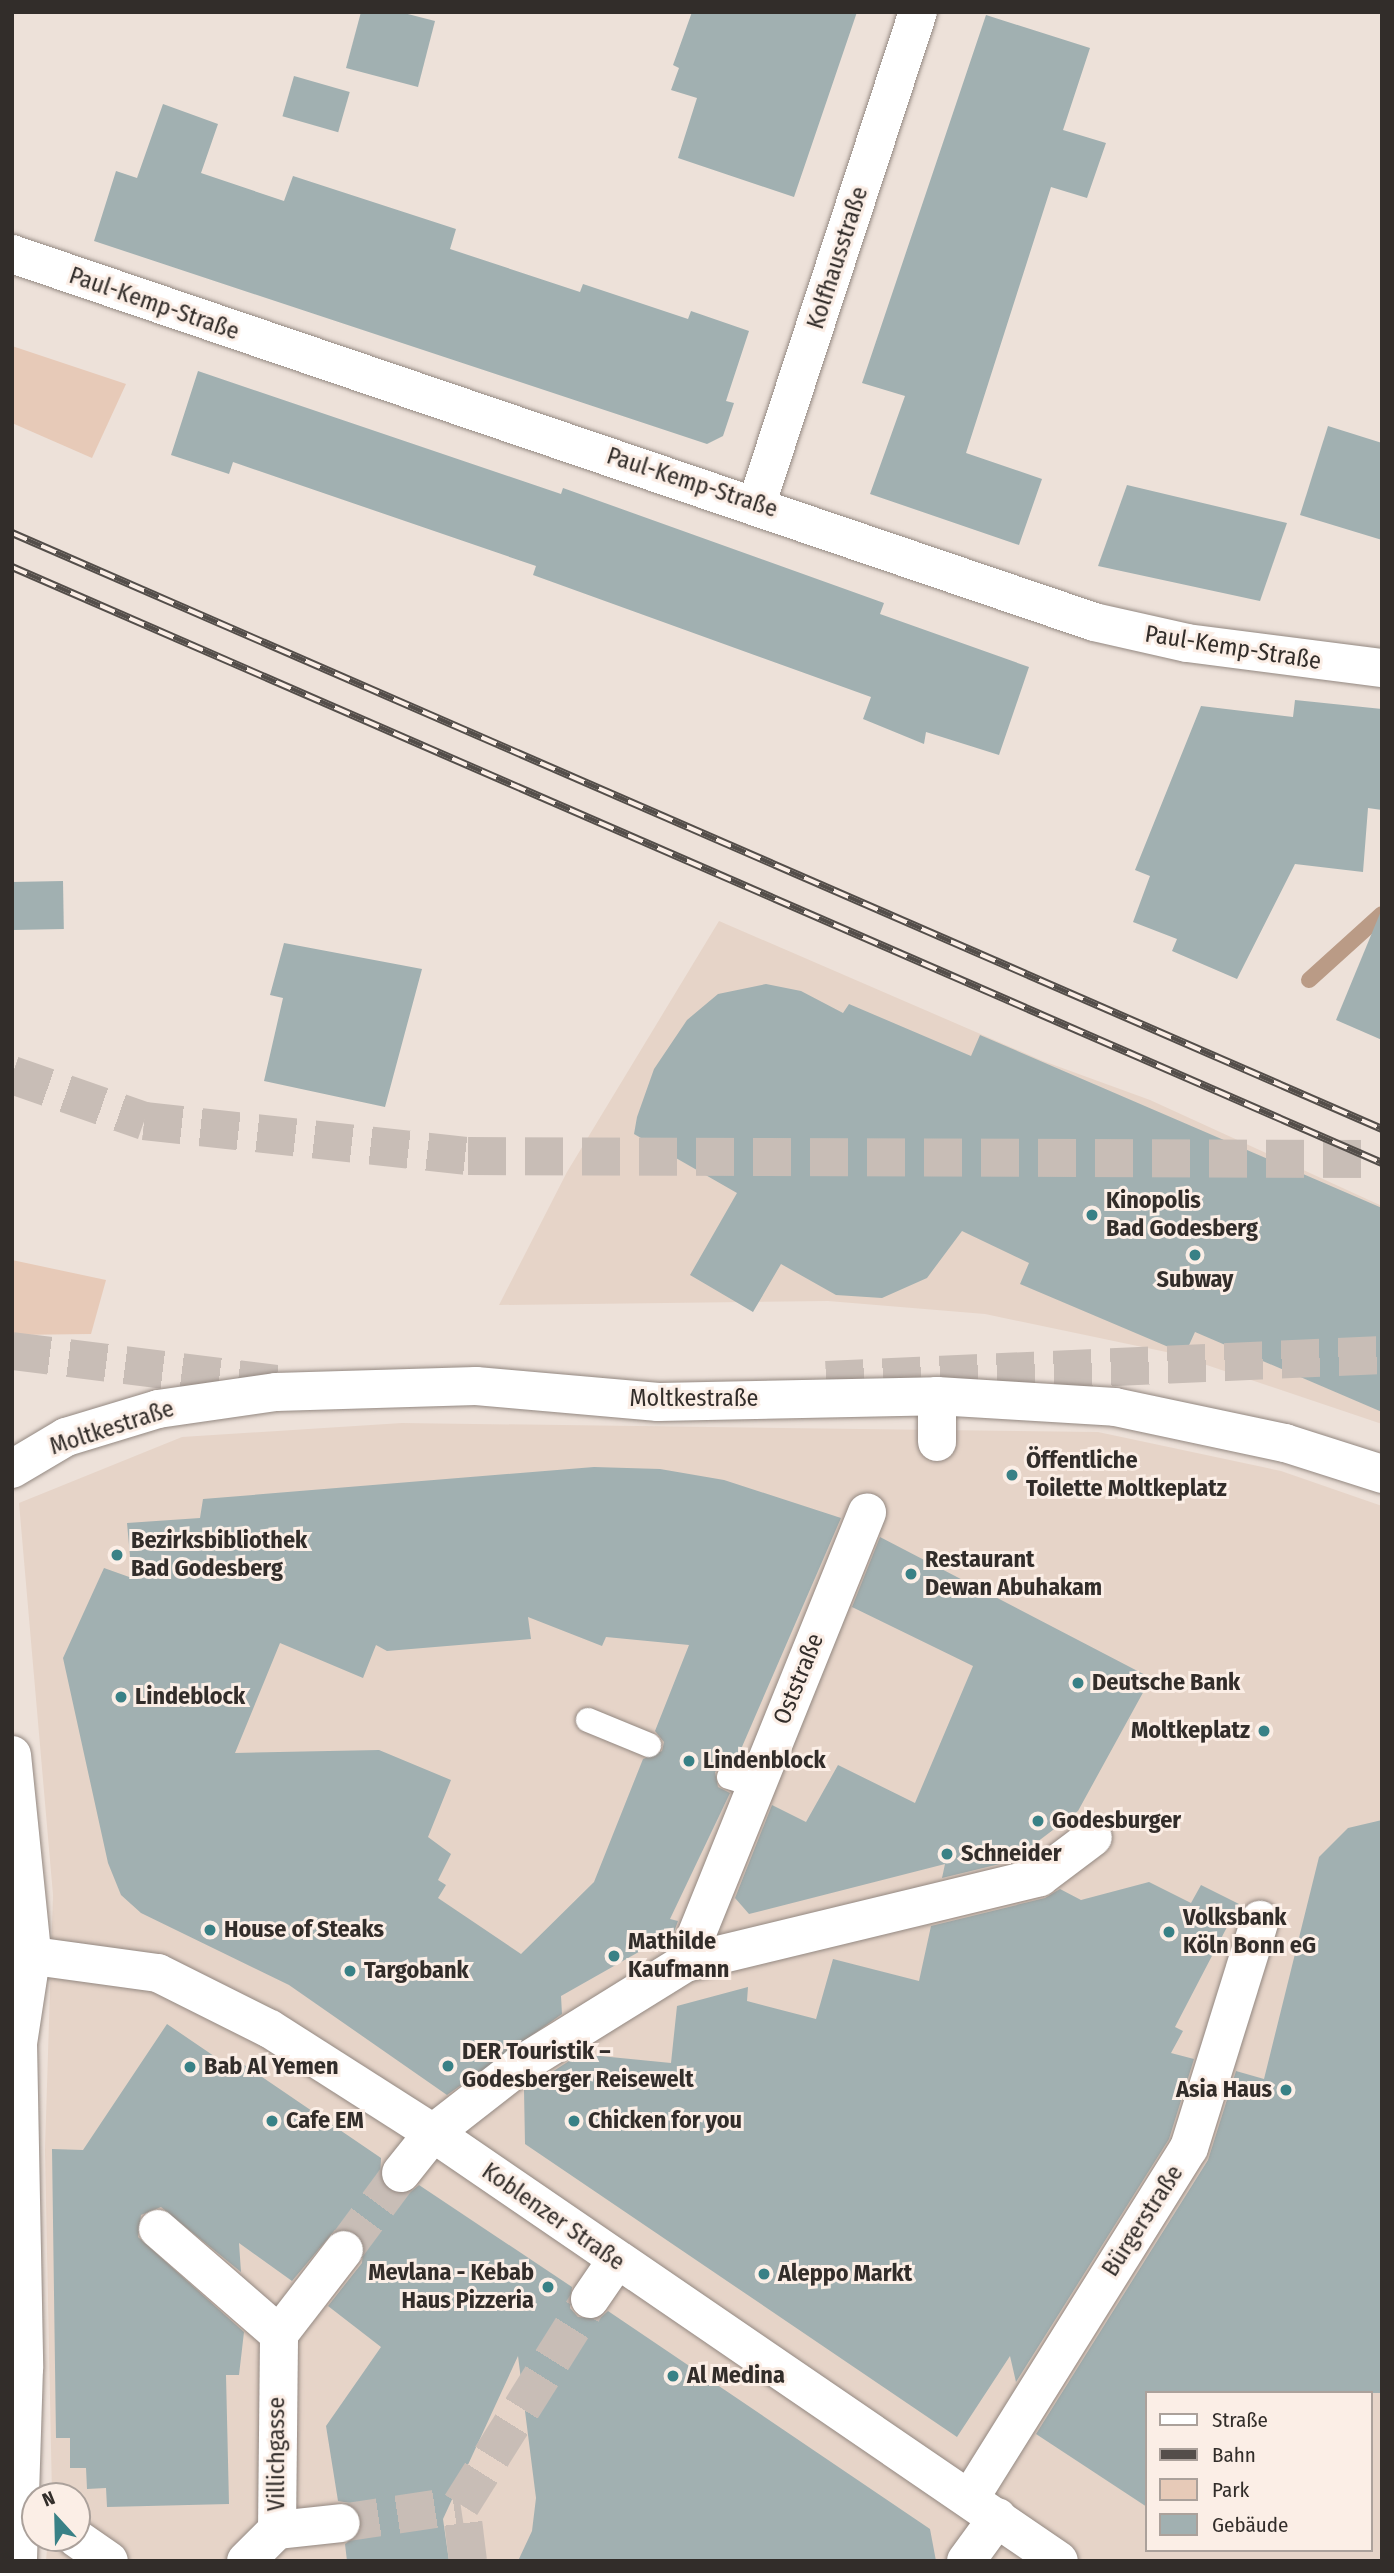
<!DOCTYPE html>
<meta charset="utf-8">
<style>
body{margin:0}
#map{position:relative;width:1394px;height:2573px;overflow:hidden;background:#ede1d9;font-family:"Fira Sans Condensed",sans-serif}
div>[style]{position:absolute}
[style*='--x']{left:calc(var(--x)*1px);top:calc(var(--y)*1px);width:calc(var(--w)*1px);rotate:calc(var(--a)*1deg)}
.built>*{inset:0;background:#e6d4c8}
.green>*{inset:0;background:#e7cab8}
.stream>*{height:16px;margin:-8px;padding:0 8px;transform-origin:8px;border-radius:8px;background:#ba9b86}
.building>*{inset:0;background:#a1b0b1;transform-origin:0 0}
.street-tunnel>*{height:38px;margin-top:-19px;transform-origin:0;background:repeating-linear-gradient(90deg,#c8bdb6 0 38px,transparent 0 57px)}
.primary-tunnel>*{height:38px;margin-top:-19px;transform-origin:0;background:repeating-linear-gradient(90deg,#c8bdb6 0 38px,transparent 0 57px)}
.roads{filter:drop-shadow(0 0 2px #938881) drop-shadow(0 0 2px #938881)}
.lane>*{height:24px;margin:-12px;padding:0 12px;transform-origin:12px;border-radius:12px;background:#fff}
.street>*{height:38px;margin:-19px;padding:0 19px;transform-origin:19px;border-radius:19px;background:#fff}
.secondary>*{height:38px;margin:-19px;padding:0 19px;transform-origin:19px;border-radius:19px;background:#fff}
.rail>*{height:8px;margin-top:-4px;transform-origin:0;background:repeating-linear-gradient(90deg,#fbeee6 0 16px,#544e4a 0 32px);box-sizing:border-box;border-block:2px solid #544e4a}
.dots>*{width:19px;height:19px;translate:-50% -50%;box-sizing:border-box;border:4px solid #fbeee6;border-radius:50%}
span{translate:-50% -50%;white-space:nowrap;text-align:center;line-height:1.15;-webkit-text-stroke:6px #fbeee6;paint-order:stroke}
.street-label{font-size:24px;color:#322d2a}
.poi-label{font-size:24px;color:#322d2a;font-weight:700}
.left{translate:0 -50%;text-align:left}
.right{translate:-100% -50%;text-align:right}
.frame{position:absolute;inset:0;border:14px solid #322d2a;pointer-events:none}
.legend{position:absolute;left:1145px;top:2391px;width:228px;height:161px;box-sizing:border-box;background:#fbeee6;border:2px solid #aba19b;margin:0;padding:9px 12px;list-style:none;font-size:21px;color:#322d2a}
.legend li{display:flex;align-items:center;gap:14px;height:35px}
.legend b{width:35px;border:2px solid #aba19b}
.north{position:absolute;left:21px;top:2482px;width:70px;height:70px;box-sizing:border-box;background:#fbeee6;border:2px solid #aba19b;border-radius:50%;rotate:338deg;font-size:19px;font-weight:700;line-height:28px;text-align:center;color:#322d2a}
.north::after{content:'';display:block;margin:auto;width:24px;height:32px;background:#398186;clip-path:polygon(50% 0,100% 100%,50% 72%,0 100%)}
</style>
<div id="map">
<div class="built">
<div style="clip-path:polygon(719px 921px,1043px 1061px,1150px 1100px,1382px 1206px,1382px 1424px,1171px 1353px,985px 1314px,828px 1301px,499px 1305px,567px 1172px)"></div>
<div style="clip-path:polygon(evenodd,402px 1423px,1098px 1432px,1281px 1471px,1382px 1506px,1382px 2561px,46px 2561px,48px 2538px,77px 2538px,77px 2496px,52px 2496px,45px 2149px,53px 1895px,19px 1503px,182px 1437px,402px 1423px,1147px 2393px,1371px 2393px,1371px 2550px,1147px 2550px,1147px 2393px)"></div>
</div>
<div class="green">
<div style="clip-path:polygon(12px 346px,126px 384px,92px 458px,12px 423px)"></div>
<div style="clip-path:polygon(12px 1260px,106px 1280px,91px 1334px,12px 1335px)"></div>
</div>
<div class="stream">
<div style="--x:1309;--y:980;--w:98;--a:-42.1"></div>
</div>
<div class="building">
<div style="clip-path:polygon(361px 12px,400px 12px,435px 21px,418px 87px,346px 68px)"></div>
<div style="clip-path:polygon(692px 12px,857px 12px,794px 197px,678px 158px,697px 98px,671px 90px,679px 68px,673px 65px)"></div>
<div style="clip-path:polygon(986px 15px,1090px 48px,1063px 130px,1106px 143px,1087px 198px,1051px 187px,966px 453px,1042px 479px,1019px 545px,870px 494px,905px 396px,862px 383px)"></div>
<div style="left:294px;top:76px;width:58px;height:42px;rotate:16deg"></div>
<div style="clip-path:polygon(163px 104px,218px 124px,201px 173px,284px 201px,293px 176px,456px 229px,450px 249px,580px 292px,583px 284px,688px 319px,691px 311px,749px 331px,726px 401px,734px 403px,723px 436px,707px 444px,94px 241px,116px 171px,137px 178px)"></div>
<div style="clip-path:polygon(198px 371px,561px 494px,563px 488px,884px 603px,880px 614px,1029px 667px,999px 755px,926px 732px,924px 744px,863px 719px,871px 697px,533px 575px,536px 566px,233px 462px,229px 474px,171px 455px)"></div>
<div style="clip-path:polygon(1328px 426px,1382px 443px,1382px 540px,1300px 515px)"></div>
<div style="clip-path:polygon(1127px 485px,1287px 523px,1260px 601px,1098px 566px)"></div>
<div style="clip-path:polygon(1295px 700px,1382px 709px,1382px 810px,1368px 808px,1363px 872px,1295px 864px,1237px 979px,1172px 951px,1177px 939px,1133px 922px,1150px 876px,1135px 870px,1201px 706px,1293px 717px)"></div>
<div style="left:63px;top:881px;width:48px;height:51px;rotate:89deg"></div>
<div style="clip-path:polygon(1381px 911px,1382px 911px,1382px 1040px,1336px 1020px)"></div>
<div style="clip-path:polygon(284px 943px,422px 969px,385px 1107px,264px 1081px,283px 998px,270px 995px)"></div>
<div style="clip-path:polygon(766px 984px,801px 991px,843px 1013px,849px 1004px,971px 1056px,980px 1035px,1382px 1208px,1382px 1412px,1195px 1332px,1185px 1354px,1020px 1284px,1029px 1263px,962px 1231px,927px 1278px,882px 1298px,836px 1295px,781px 1264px,753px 1312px,690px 1275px,737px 1193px,634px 1134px,637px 1117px,654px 1069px,687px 1020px,718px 994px)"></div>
<div style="clip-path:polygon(evenodd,594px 1467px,660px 1469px,724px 1480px,841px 1518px,735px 1763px,725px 1763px,715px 1772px,718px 1787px,730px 1793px,670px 1919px,678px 1921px,674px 1932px,561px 1996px,562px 2014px,447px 2095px,289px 1985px,141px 1913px,121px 1895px,108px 1863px,63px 1658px,104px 1568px,132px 1578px,127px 1523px,200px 1518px,203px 1499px,594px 1467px,528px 1617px,602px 1646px,606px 1637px,689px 1645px,655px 1731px,664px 1742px,662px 1751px,643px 1759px,594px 1882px,521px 1954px,438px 1898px,446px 1885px,438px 1880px,451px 1854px,428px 1837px,451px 1780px,379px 1750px,235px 1753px,280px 1643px,363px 1678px,376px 1645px,387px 1651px,531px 1639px,528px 1617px)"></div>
<div style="clip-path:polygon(880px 1537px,1151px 1678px,1078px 1811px,1012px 1861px,942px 1878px,945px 1864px,749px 1914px,735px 1898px,772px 1805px,806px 1822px,838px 1765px,915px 1803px,973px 1666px,852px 1607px)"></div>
<div style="clip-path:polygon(1382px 1820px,1382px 2393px,1147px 2393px,1147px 2507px,1036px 2434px,1208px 2160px,1236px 2071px,1264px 2079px,1319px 1857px,1348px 1828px)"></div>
<div style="clip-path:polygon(1149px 1882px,1191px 1903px,1201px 1885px,1239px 1904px,1175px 2027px,1183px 2031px,1171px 2053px,1194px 2059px,1169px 2139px,1016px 2382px,1010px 2356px,957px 2437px,525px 2144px,524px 2090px,580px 2054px,671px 2063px,677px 2006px,748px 1987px,747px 2001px,816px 2019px,833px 1959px,919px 1981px,931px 1926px,1045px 1898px,1060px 1889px,1081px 1900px)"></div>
<div style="clip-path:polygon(167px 2024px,233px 2069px,237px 2060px,381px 2158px,380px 2180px,388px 2190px,408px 2194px,419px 2185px,572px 2287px,570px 2308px,578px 2317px,599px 2319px,608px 2311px,930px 2529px,936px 2561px,518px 2561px,532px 2531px,536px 2498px,518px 2356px,443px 2519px,449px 2561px,347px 2561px,345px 2544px,361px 2532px,363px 2520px,350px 2503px,338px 2501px,326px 2426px,381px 2347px,328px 2306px,362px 2263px,364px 2241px,348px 2229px,335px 2230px,292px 2281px,239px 2243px,241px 2272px,161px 2207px,141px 2215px,138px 2237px,244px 2332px,239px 2375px,226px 2375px,229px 2504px,107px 2507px,106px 2488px,87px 2489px,86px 2468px,70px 2468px,70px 2438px,56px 2438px,52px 2149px,83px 2150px)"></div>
</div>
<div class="street-tunnel">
<div style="--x:344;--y:2250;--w:96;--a:-53.5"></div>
<div style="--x:341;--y:2523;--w:121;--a:-8.5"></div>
<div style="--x:468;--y:2561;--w:56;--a:-97.1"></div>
<div style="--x:461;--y:2505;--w:243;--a:-57.9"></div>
</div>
<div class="primary-tunnel">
<div style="--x:12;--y:1075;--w:140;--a:19.2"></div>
<div style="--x:144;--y:1121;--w:326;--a:6.2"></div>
<div style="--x:468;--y:1156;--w:914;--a:0.19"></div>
<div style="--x:12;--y:1351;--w:274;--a:7.1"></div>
<div style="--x:826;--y:1380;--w:557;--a:-2.57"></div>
</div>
<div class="roads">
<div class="lane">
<div style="--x:588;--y:1720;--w:66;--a:22.3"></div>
<div style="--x:729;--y:1777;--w:28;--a:17"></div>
</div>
<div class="street">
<div style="--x:12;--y:254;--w:1143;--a:18.78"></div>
<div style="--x:1094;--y:622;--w:95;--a:12.7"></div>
<div style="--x:1187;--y:643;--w:197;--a:7.3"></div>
<div style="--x:757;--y:503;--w:517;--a:-71.85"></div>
<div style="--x:937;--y:1396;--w:46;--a:90"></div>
<div style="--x:12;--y:1953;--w:147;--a:7.8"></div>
<div style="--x:158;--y:1973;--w:125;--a:26.6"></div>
<div style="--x:270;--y:2029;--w:193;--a:32.5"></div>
<div style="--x:433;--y:2133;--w:758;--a:34.36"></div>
<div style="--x:685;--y:1963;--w:486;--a:-68"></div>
<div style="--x:401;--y:2173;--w:51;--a:-51.3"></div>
<div style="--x:433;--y:2133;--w:109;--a:-37.9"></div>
<div style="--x:519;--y:2066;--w:195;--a:-31.8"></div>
<div style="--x:685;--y:1963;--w:365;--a:-13.6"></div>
<div style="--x:1040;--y:1877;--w:66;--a:-37"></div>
<div style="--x:158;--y:2229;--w:160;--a:41"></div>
<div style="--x:590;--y:2299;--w:46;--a:-55.6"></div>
<div style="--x:970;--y:2498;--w:413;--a:-58"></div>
<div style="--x:1189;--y:2148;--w:239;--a:-72.7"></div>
<div style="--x:277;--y:2530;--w:64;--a:-6.2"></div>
<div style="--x:76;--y:2538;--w:40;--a:34.9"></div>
<div style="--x:246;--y:2561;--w:44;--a:-45"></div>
<div style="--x:277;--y:2530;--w:196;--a:-89.4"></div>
<div style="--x:279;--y:2334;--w:106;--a:-52.3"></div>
<div style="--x:966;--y:2561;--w:54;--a:-54"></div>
</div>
<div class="secondary">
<div style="--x:12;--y:1469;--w:63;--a:-30.7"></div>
<div style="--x:66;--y:1437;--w:96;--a:-16.9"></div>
<div style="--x:158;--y:1409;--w:119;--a:-8.2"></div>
<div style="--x:276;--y:1392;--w:200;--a:-1.7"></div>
<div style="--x:476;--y:1386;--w:183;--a:5"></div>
<div style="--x:658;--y:1402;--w:279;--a:-1.2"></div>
<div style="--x:937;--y:1396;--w:178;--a:3.5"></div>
<div style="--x:1115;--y:1407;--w:174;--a:12"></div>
<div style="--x:1285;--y:1443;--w:102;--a:17.7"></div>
<div style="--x:12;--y:1755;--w:198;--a:84.2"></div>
<div style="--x:32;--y:1952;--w:92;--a:98.7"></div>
<div style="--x:18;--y:2043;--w:325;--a:88.9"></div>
<div style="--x:24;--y:2368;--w:193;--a:91.8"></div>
</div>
</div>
<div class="rail">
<div style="--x:12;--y:533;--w:1494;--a:23.51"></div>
<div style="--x:12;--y:567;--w:1494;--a:23.51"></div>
</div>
<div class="dots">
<div style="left:1092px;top:1215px;background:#398186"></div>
<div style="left:1195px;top:1255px;background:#398186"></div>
<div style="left:1012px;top:1475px;background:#398186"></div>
<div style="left:117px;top:1555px;background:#398186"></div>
<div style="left:911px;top:1574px;background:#398186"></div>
<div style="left:1078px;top:1683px;background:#398186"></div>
<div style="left:121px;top:1697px;background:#398186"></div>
<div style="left:1264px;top:1731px;background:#398186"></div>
<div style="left:689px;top:1761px;background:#398186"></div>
<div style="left:1038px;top:1821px;background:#398186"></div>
<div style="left:947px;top:1854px;background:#398186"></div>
<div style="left:210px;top:1930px;background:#398186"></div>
<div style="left:1169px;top:1932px;background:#398186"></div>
<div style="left:614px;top:1956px;background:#398186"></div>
<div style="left:350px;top:1971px;background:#398186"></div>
<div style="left:448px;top:2066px;background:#398186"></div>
<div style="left:190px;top:2067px;background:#398186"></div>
<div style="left:1286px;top:2090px;background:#398186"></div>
<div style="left:272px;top:2121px;background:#398186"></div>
<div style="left:574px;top:2121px;background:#398186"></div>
<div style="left:764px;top:2274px;background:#398186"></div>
<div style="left:548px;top:2287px;background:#398186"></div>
<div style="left:673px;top:2376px;background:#398186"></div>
</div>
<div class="street-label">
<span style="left:838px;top:258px;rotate:-72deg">Kolfhausstraße</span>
<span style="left:154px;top:304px;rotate:19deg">Paul-Kemp-Straße</span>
<span style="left:692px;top:483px;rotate:18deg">Paul-Kemp-Straße</span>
<span style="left:1233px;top:648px;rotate:9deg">Paul-Kemp-Straße</span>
<span style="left:694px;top:1399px">Moltkestraße</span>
<span style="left:112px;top:1428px;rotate:-18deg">Moltkestraße</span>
<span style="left:799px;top:1679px;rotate:-68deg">Oststraße</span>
<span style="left:553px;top:2217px;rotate:35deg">Koblenzer Straße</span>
<span style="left:1143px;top:2221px;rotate:-57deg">Bürgerstraße</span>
<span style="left:277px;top:2454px;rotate:-90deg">Villichgasse</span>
</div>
<div class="poi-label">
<span class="left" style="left:1106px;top:1215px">Kinopolis<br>Bad Godesberg</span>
<span style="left:1195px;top:1280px">Subway</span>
<span class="left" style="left:1026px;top:1475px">Öffentliche<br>Toilette Moltkeplatz</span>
<span class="left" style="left:131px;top:1555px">Bezirksbibliothek<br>Bad Godesberg</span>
<span class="left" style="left:925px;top:1574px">Restaurant<br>Dewan Abuhakam</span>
<span class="left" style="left:1092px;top:1683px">Deutsche Bank</span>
<span class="left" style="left:135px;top:1697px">Lindeblock</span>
<span class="right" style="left:1250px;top:1731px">Moltkeplatz</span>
<span class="left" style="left:703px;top:1761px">Lindenblock</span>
<span class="left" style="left:1052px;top:1821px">Godesburger</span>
<span class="left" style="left:961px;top:1854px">Schneider</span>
<span class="left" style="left:1183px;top:1932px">Volksbank<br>Köln Bonn eG</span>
<span class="left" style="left:224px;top:1930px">House of Steaks</span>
<span class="left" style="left:628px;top:1956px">Mathilde<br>Kaufmann</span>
<span class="left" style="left:364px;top:1971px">Targobank</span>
<span class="left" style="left:462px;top:2066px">DER Touristik –<br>Godesberger Reisewelt</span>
<span class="left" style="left:204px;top:2067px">Bab Al Yemen</span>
<span class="right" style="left:1272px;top:2090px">Asia Haus</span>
<span class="left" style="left:286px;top:2121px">Cafe EM</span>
<span class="left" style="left:588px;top:2121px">Chicken for you</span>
<span class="right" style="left:534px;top:2287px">Mevlana - Kebab<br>Haus Pizzeria</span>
<span class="left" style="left:778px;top:2274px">Aleppo Markt</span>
<span class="left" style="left:687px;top:2376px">Al Medina</span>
</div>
<div class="frame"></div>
<ul class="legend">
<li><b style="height:9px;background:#fff"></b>Straße</li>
<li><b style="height:9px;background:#544e4a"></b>Bahn</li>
<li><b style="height:19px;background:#e7cab8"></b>Park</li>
<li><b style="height:19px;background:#a1b0b1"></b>Gebäude</li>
</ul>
<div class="north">N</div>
</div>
